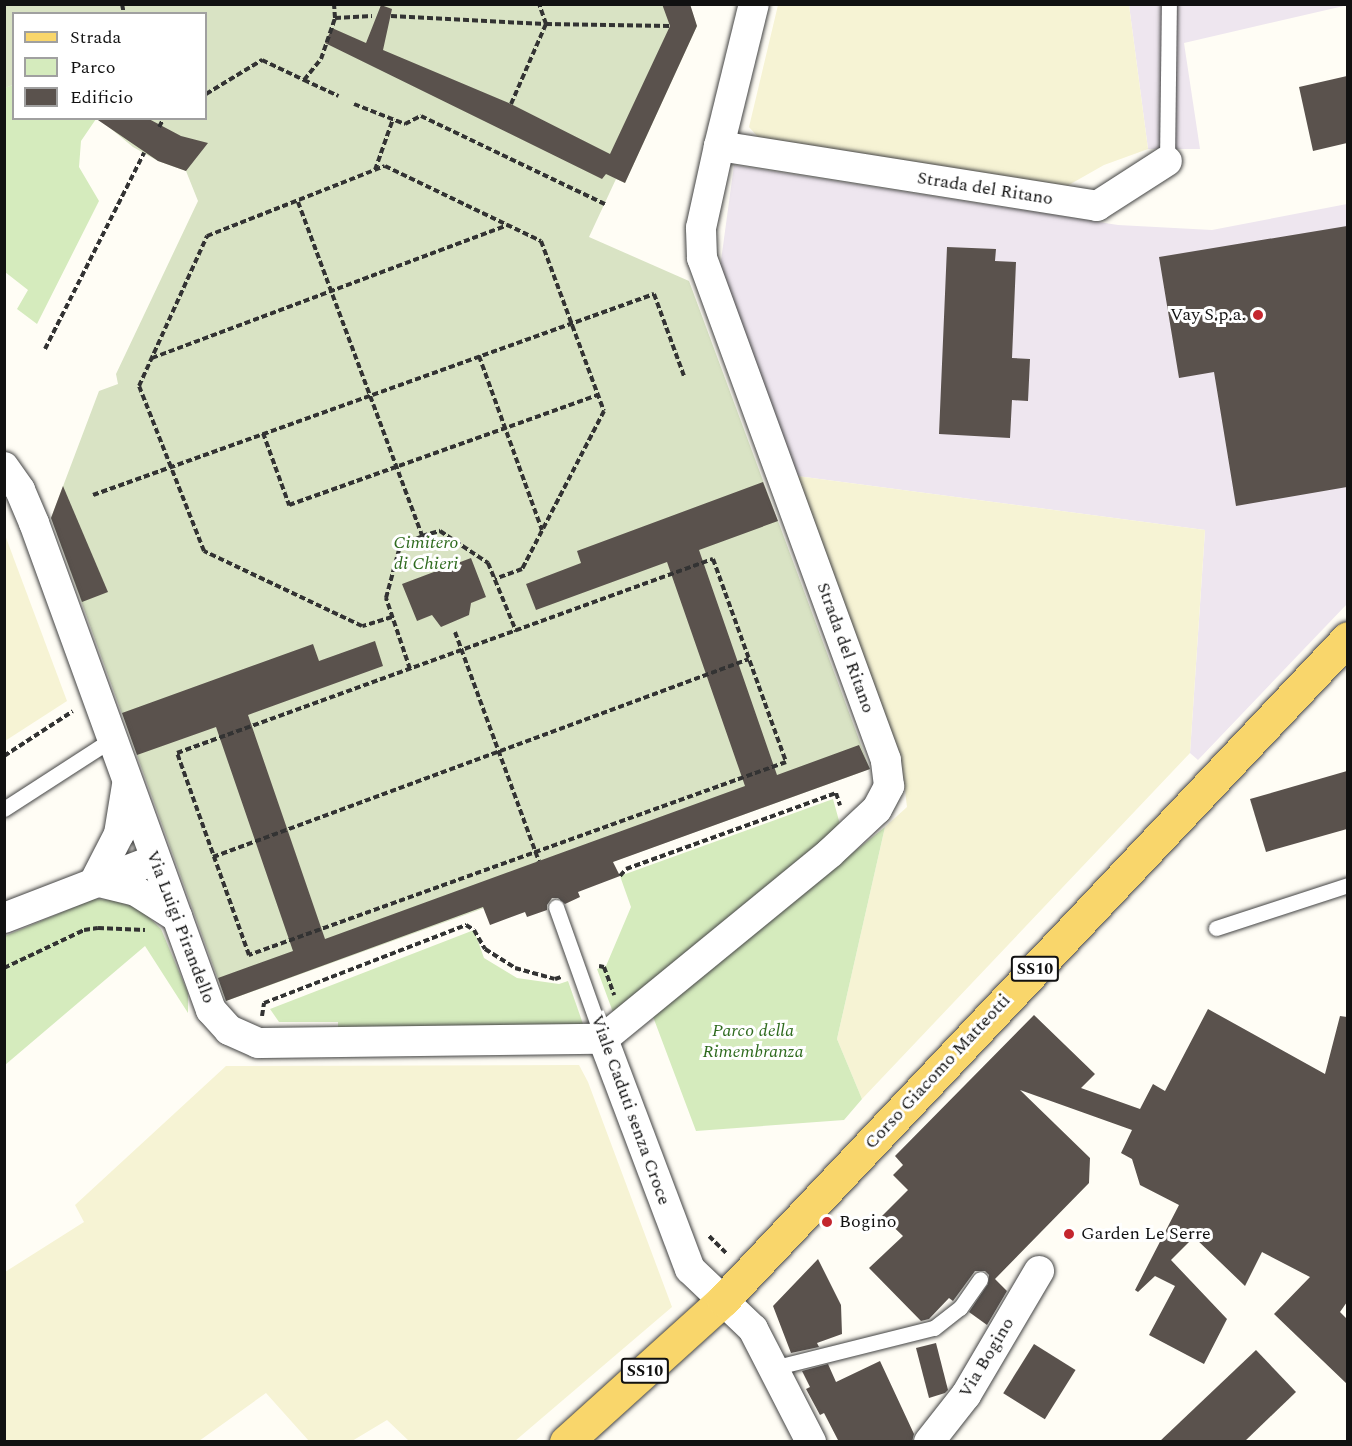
<!DOCTYPE html>
<style>
body{margin:0}
#map{position:relative;width:1352px;height:1446px;overflow:hidden;background:#fffdf5;font-family:Spectral,serif}
div>[style]{position:absolute}
[style*='--x']{left:calc(var(--x)*1px);top:calc(var(--y)*1px);width:calc(var(--w)*1px);rotate:calc(var(--a)*1deg)}
.industrial>*{inset:0;background:#eee6ef}
.farmland>*{inset:0;background:#f6f3d4}
.green>*{inset:0;background:#d5ebbd}
.cemetery>*{inset:0;background:#d9e3c4}
.building>*{inset:0;background:#5a524d;transform-origin:0 0}
.path>*{height:4px;margin-top:-2px;transform-origin:0;background:repeating-linear-gradient(90deg,#333 0 6px,transparent 0 9px)}
.roads{filter:drop-shadow(0 0 2px #444) drop-shadow(0 0 2px #444)}
.service>*{height:15px;margin:-7.5px;padding:0 7.5px;transform-origin:7.5px;border-radius:7.5px;background:#fff}
.minor>*{height:30px;margin:-15px;padding:0 15px;transform-origin:15px;border-radius:15px;background:#fff}
.primary>*{height:33px;margin:-16.5px;padding:0 16.5px;transform-origin:16.5px;border-radius:16.5px;background:#f9d66b}
.dots>*{width:16px;height:16px;translate:-50% -50%;box-sizing:border-box;border:3px solid #fff;border-radius:50%}
span{translate:-50% -50%;white-space:nowrap;text-align:center;line-height:1.15;-webkit-text-stroke:6px #fff;paint-order:stroke}
.shield-label span{padding:2px 4px;background:#fff;border:2px solid;border-radius:4px;-webkit-text-stroke-width:0}
.shield-label{font-size:16px;color:#111;font-weight:700}
.street-label{font-size:18px;color:#111}
.poi-label{font-size:18px;color:#111}
.right{translate:-100% -50%;text-align:right}
.left{translate:0 -50%;text-align:left}
.park-label{font-size:18px;color:#2f6b1f;font-style:italic}
.frame{position:absolute;inset:0;border:6px solid #111;pointer-events:none}
.legend{position:absolute;left:12px;top:12px;width:195px;height:108px;box-sizing:border-box;background:#fff;border:2px solid #a0a0a0;margin:0;padding:8px 10px;list-style:none;font-size:18px;color:#111}
.legend li{display:flex;align-items:center;gap:12px;height:30px}
.legend b{width:30px;border:2px solid #a0a0a0}
</style>
<div id="map">
<div class="industrial">
<div style="clip-path:polygon(1129px 5px,1347px 4px,1348px 5px,1184px 43px,1200px 149px,1148px 149px)"></div>
<div style="clip-path:polygon(734px 165px,1118px 225px,1212px 230px,1347px 204px,1347px 604px,1198px 760px,1190px 753px,1205px 530px,797px 476px,720px 268px)"></div>
</div>
<div class="farmland">
<div style="clip-path:polygon(778px 5px,1129px 5px,1148px 149px,1104px 165px,1067px 186px,758px 137px,749px 127px)"></div>
<div style="clip-path:polygon(797px 476px,1205px 530px,1190px 753px,862px 1099px,837px 1039px,885px 827px,907px 807px,901px 757px)"></div>
<div style="clip-path:polygon(5px 535px,67px 701px,5px 741px,4px 741px)"></div>
<div style="clip-path:polygon(579px 1065px,588px 1082px,672px 1307px,515px 1441px,409px 1441px,387px 1420px,352px 1441px,309px 1441px,266px 1393px,199px 1441px,5px 1441px,5px 1272px,84px 1222px,75px 1205px,226px 1066px)"></div>
</div>
<div class="green">
<div style="clip-path:polygon(13px 85px,14px 118px,96px 119px,81px 141px,79px 167px,99px 201px,37px 324px,17px 309px,28px 290px,5px 272px,4px 88px)"></div>
<div style="clip-path:polygon(833px 799px,841px 828px,614px 1015px,597px 969px,606px 966px,631px 907px,620px 876px)"></div>
<div style="clip-path:polygon(885px 827px,837px 1039px,862px 1099px,844px 1120px,696px 1131px,652px 1014px)"></div>
<div style="clip-path:polygon(94px 899px,111px 900px,139px 908px,161px 929px,188px 993px,188px 1013px,145px 946px,5px 1065px,5px 936px)"></div>
<div style="clip-path:polygon(474px 930px,484px 958px,517px 978px,559px 984px,568px 981px,583px 1024px,338px 1032px,338px 1022px,279px 1022px,270px 1009px)"></div>
</div>
<div class="cemetery">
<div style="clip-path:polygon(5px 5px,690px 5px,697px 26px,625px 183px,616px 179px,589px 237px,689px 281px,870px 769px,226px 1001px,51px 518px,99px 391px,118px 384px,116px 374px,198px 201px,186px 171px,158px 161px,133px 147px,99px 119px,206px 118px,206px 14px,14px 14px,13px 85px,5px 88px)"></div>
</div>
<div class="building">
<div style="clip-path:polygon(662px 4px,690px 4px,697px 26px,625px 183px,606px 174px,602px 179px,325px 43px,332px 28px,366px 43px,381px 5px,392px 9px,383px 50px,511px 104px,610px 154px,670px 26px)"></div>
<div style="clip-path:polygon(1347px 76px,1347px 143px,1313px 151px,1299px 87px)"></div>
<div style="clip-path:polygon(95px 118px,147px 118px,181px 136px,208px 143px,186px 171px,158px 161px)"></div>
<div style="clip-path:polygon(1347px 226px,1347px 487px,1236px 506px,1214px 372px,1179px 378px,1159px 257px)"></div>
<div style="clip-path:polygon(947px 247px,996px 249px,995px 261px,1016px 262px,1012px 358px,1030px 359px,1028px 401px,1012px 400px,1010px 438px,939px 434px)"></div>
<div style="clip-path:polygon(763px 482px,778px 521px,699px 550px,777px 775px,859px 745px,870px 769px,613px 862px,620px 876px,578px 892px,580px 897px,565px 904px,558px 898px,552px 898px,547px 905px,547px 910px,527px 917px,525px 912px,490px 925px,483px 907px,226px 1001px,218px 978px,293px 951px,216px 727px,137px 755px,122px 713px,313px 644px,319px 661px,375px 641px,383px 666px,248px 715px,325px 939px,745px 786px,667px 562px,536px 610px,526px 584px,581px 563px,577px 551px)"></div>
<div style="clip-path:polygon(63px 486px,108px 592px,82px 602px,51px 518px)"></div>
<div style="clip-path:polygon(471px 558px,486px 597px,471px 603px,469px 615px,441px 627px,432px 615px,417px 621px,402px 584px)"></div>
<div style="clip-path:polygon(1347px 771px,1347px 829px,1266px 852px,1250px 799px)"></div>
<div style="clip-path:polygon(1208px 1009px,1325px 1074px,1340px 1016px,1347px 1017px,1347px 1302px,1340px 1312px,1347px 1319px,1347px 1384px,1274px 1314px,1310px 1277px,1262px 1252px,1245px 1286px,1194px 1237px,1171px 1260px,1227px 1319px,1204px 1364px,1149px 1335px,1175px 1286px,1155px 1276px,1138px 1292px,1135px 1290px,1179px 1205px,1140px 1185px,1132px 1159px,1121px 1153px,1132px 1130px,1020px 1090px,1090px 1158px,1089px 1183px,995px 1279px,1007px 1291px,987px 1325px,969px 1312px,988px 1284px,989px 1275px,985px 1271px,975px 1271px,953px 1301px,949px 1298px,929px 1319px,921px 1321px,869px 1268px,903px 1236px,882px 1216px,908px 1190px,893px 1175px,903px 1165px,895px 1156px,1034px 1015px,1095px 1074px,1081px 1088px,1140px 1109px,1153px 1084px,1165px 1091px)"></div>
<div style="clip-path:polygon(818px 1259px,841px 1305px,842px 1334px,817px 1343px,819px 1347px,791px 1353px,773px 1306px)"></div>
<div style="clip-path:polygon(936px 1343px,948px 1390px,945px 1393px,929px 1398px,916px 1348px)"></div>
<div style="left:1034px;top:1344px;width:49px;height:58px;rotate:32deg"></div>
<div style="clip-path:polygon(1256px 1350px,1296px 1392px,1244px 1442px,1159px 1442px)"></div>
<div style="clip-path:polygon(880px 1361px,914px 1434px,912px 1442px,839px 1442px,824px 1413px,820px 1415px,806px 1389px,810px 1387px,802px 1371px,828px 1364px,836px 1382px)"></div>
</div>
<div class="path">
<div style="--x:122;--y:4;--w:10;--a:79"></div>
<div style="--x:391;--y:16;--w:155;--a:3"></div>
<div style="--x:546;--y:24;--w:124;--a:0.9"></div>
<div style="--x:335;--y:18;--w:37;--a:-3"></div>
<div style="--x:304;--y:80;--w:38;--a:25"></div>
<div style="--x:206;--y:94;--w:66;--a:-31.3"></div>
<div style="--x:262;--y:60;--w:47;--a:25.5"></div>
<div style="--x:304;--y:80;--w:27;--a:-51"></div>
<div style="--x:321;--y:59;--w:43;--a:-71.1"></div>
<div style="--x:335;--y:18;--w:14;--a:-94"></div>
<div style="--x:354;--y:104;--w:55;--a:21.4"></div>
<div style="--x:405;--y:124;--w:18;--a:-27"></div>
<div style="--x:421;--y:116;--w:204;--a:25.6"></div>
<div style="--x:511;--y:104;--w:87;--a:-66.4"></div>
<div style="--x:546;--y:24;--w:21;--a:-109"></div>
<div style="--x:159;--y:127;--w:10;--a:-61"></div>
<div style="--x:375;--y:170;--w:54;--a:-70.6"></div>
<div style="--x:298;--y:202;--w:356;--a:69.6"></div>
<div style="--x:45;--y:349;--w:220;--a:-63.2"></div>
<div style="--x:479;--y:356;--w:185;--a:70.1"></div>
<div style="--x:152;--y:358;--w:379;--a:-20.5"></div>
<div style="--x:263;--y:433;--w:77;--a:70.1"></div>
<div style="--x:289;--y:505;--w:328;--a:-19.6"></div>
<div style="--x:93;--y:495;--w:596;--a:-19.71"></div>
<div style="--x:654;--y:294;--w:87;--a:69.9"></div>
<div style="--x:713;--y:559;--w:216;--a:70.2"></div>
<div style="--x:786;--y:762;--w:571;--a:160.23"></div>
<div style="--x:249;--y:955;--w:214;--a:-109.6"></div>
<div style="--x:177;--y:753;--w:570;--a:-19.9"></div>
<div style="--x:392;--y:617;--w:31;--a:163"></div>
<div style="--x:362;--y:626;--w:175;--a:-154.6"></div>
<div style="--x:204;--y:551;--w:177;--a:-111.5"></div>
<div style="--x:139;--y:386;--w:165;--a:-65.6"></div>
<div style="--x:207;--y:236;--w:191;--a:-21.5"></div>
<div style="--x:385;--y:166;--w:173;--a:25.7"></div>
<div style="--x:541;--y:241;--w:181;--a:69.7"></div>
<div style="--x:604;--y:411;--w:178;--a:117.4"></div>
<div style="--x:522;--y:569;--w:29;--a:160"></div>
<div style="--x:455;--y:632;--w:244;--a:69.9"></div>
<div style="--x:410;--y:669;--w:75;--a:-108.7"></div>
<div style="--x:386;--y:598;--w:54;--a:-74.9"></div>
<div style="--x:400;--y:546;--w:24;--a:-24"></div>
<div style="--x:422;--y:536;--w:19;--a:-16"></div>
<div style="--x:440;--y:531;--w:58;--a:33.7"></div>
<div style="--x:488;--y:563;--w:74;--a:67.6"></div>
<div style="--x:4;--y:756;--w:82;--a:-33.1"></div>
<div style="--x:213;--y:857;--w:571;--a:-20.27"></div>
<div style="--x:620;--y:876;--w:9;--a:-49"></div>
<div style="--x:626;--y:869;--w:223;--a:-19.9"></div>
<div style="--x:836;--y:793;--w:13;--a:72"></div>
<div style="--x:599;--y:966;--w:5;--a:11"></div>
<div style="--x:604;--y:967;--w:30;--a:70"></div>
<div style="--x:4;--y:968;--w:89;--a:-25.4"></div>
<div style="--x:84;--y:930;--w:14;--a:-8"></div>
<div style="--x:98;--y:928;--w:47;--a:2.4"></div>
<div style="--x:262;--y:1016;--w:13;--a:-81"></div>
<div style="--x:264;--y:1003;--w:217;--a:-21.1"></div>
<div style="--x:466;--y:925;--w:9;--a:32"></div>
<div style="--x:474;--y:930;--w:22;--a:60"></div>
<div style="--x:485;--y:949;--w:36;--a:32"></div>
<div style="--x:515;--y:968;--w:41;--a:15.4"></div>
<div style="--x:555;--y:979;--w:6;--a:-18"></div>
<div style="--x:709;--y:1236;--w:25;--a:45"></div>
</div>
<div class="roads">
<div class="service">
<div style="--x:1167;--y:161;--w:157;--a:-89.3"></div>
<div style="--x:4;--y:809;--w:129;--a:-32.9"></div>
<div style="--x:556;--y:907;--w:140;--a:70.4"></div>
<div style="--x:1216;--y:928;--w:139;--a:-18"></div>
<div style="--x:773;--y:1368;--w:166;--a:-14"></div>
<div style="--x:934;--y:1328;--w:33;--a:-38"></div>
<div style="--x:960;--y:1308;--w:35;--a:-55"></div>
</div>
<div class="minor">
<div style="--x:719;--y:146;--w:146;--a:-76.2"></div>
<div style="--x:4;--y:467;--w:28;--a:55"></div>
<div style="--x:20;--y:490;--w:36;--a:67"></div>
<div style="--x:34;--y:523;--w:518;--a:70.03"></div>
<div style="--x:211;--y:1010;--w:27;--a:48"></div>
<div style="--x:229;--y:1030;--w:32;--a:24"></div>
<div style="--x:258;--y:1043;--w:345;--a:-0.7"></div>
<div style="--x:127;--y:785;--w:50;--a:99.3"></div>
<div style="--x:119;--y:834;--w:53;--a:117.1"></div>
<div style="--x:95;--y:881;--w:42;--a:13.7"></div>
<div style="--x:136;--y:891;--w:49;--a:32.4"></div>
<div style="--x:4;--y:918;--w:161;--a:-21.1"></div>
<div style="--x:603;--y:1039;--w:293;--a:-39.3"></div>
<div style="--x:830;--y:853;--w:64;--a:-43.1"></div>
<div style="--x:877;--y:809;--w:26;--a:-62"></div>
<div style="--x:889;--y:786;--w:26;--a:-97"></div>
<div style="--x:886;--y:760;--w:535;--a:-110.13"></div>
<div style="--x:702;--y:258;--w:30;--a:-92"></div>
<div style="--x:701;--y:228;--w:84;--a:-77.6"></div>
<div style="--x:719;--y:146;--w:383;--a:9"></div>
<div style="--x:1097;--y:206;--w:83;--a:-32.7"></div>
<div style="--x:603;--y:1039;--w:246;--a:69.3"></div>
<div style="--x:690;--y:1269;--w:87;--a:43.6"></div>
<div style="--x:753;--y:1329;--w:127;--a:62.8"></div>
<div style="--x:929;--y:1442;--w:60;--a:-51.8"></div>
<div style="--x:966;--y:1395;--w:144;--a:-59.5"></div>
</div>
<div class="primary">
<div style="--x:566;--y:1442;--w:212;--a:-42.1"></div>
<div style="--x:723;--y:1300;--w:910;--a:-46.65"></div>
</div>
</div>
<div class="dots">
<div style="left:1258px;top:315px;background:#c4262e"></div>
<div style="left:827px;top:1222px;background:#c4262e"></div>
<div style="left:1069px;top:1234px;background:#c4262e"></div>
</div>
<div class="shield-label">
<span style="left:1035px;top:969px">SS10</span>
<span style="left:645px;top:1371px">SS10</span>
</div>
<div class="street-label">
<span style="left:985px;top:189px;rotate:9deg">Strada del Ritano</span>
<span style="left:845px;top:648px;rotate:70deg">Strada del Ritano</span>
<span style="left:180px;top:927px;rotate:69deg">Via Luigi Pirandello</span>
<span style="left:938px;top:1072px;rotate:-47deg">Corso Giacomo Matteotti</span>
<span style="left:630px;top:1110px;rotate:70deg">Viale Caduti senza Croce</span>
<span style="left:987px;top:1358px;rotate:-59deg">Via Bogino</span>
</div>
<div class="poi-label">
<span class="right" style="left:1246px;top:315px">Vay S.p.a.</span>
<span class="left" style="left:839px;top:1222px">Bogino</span>
<span class="left" style="left:1081px;top:1234px">Garden Le Serre</span>
</div>
<div class="park-label">
<span style="left:426px;top:554px">Cimitero<br>di Chieri</span>
<span style="left:753px;top:1042px">Parco della<br>Rimembranza</span>
</div>
<div class="frame"></div>
<ul class="legend">
<li><b style="height:8px;background:#f9d66b"></b>Strada</li>
<li><b style="height:16px;background:#d5ebbd"></b>Parco</li>
<li><b style="height:16px;background:#5a524d"></b>Edificio</li>
</ul>
</div>
